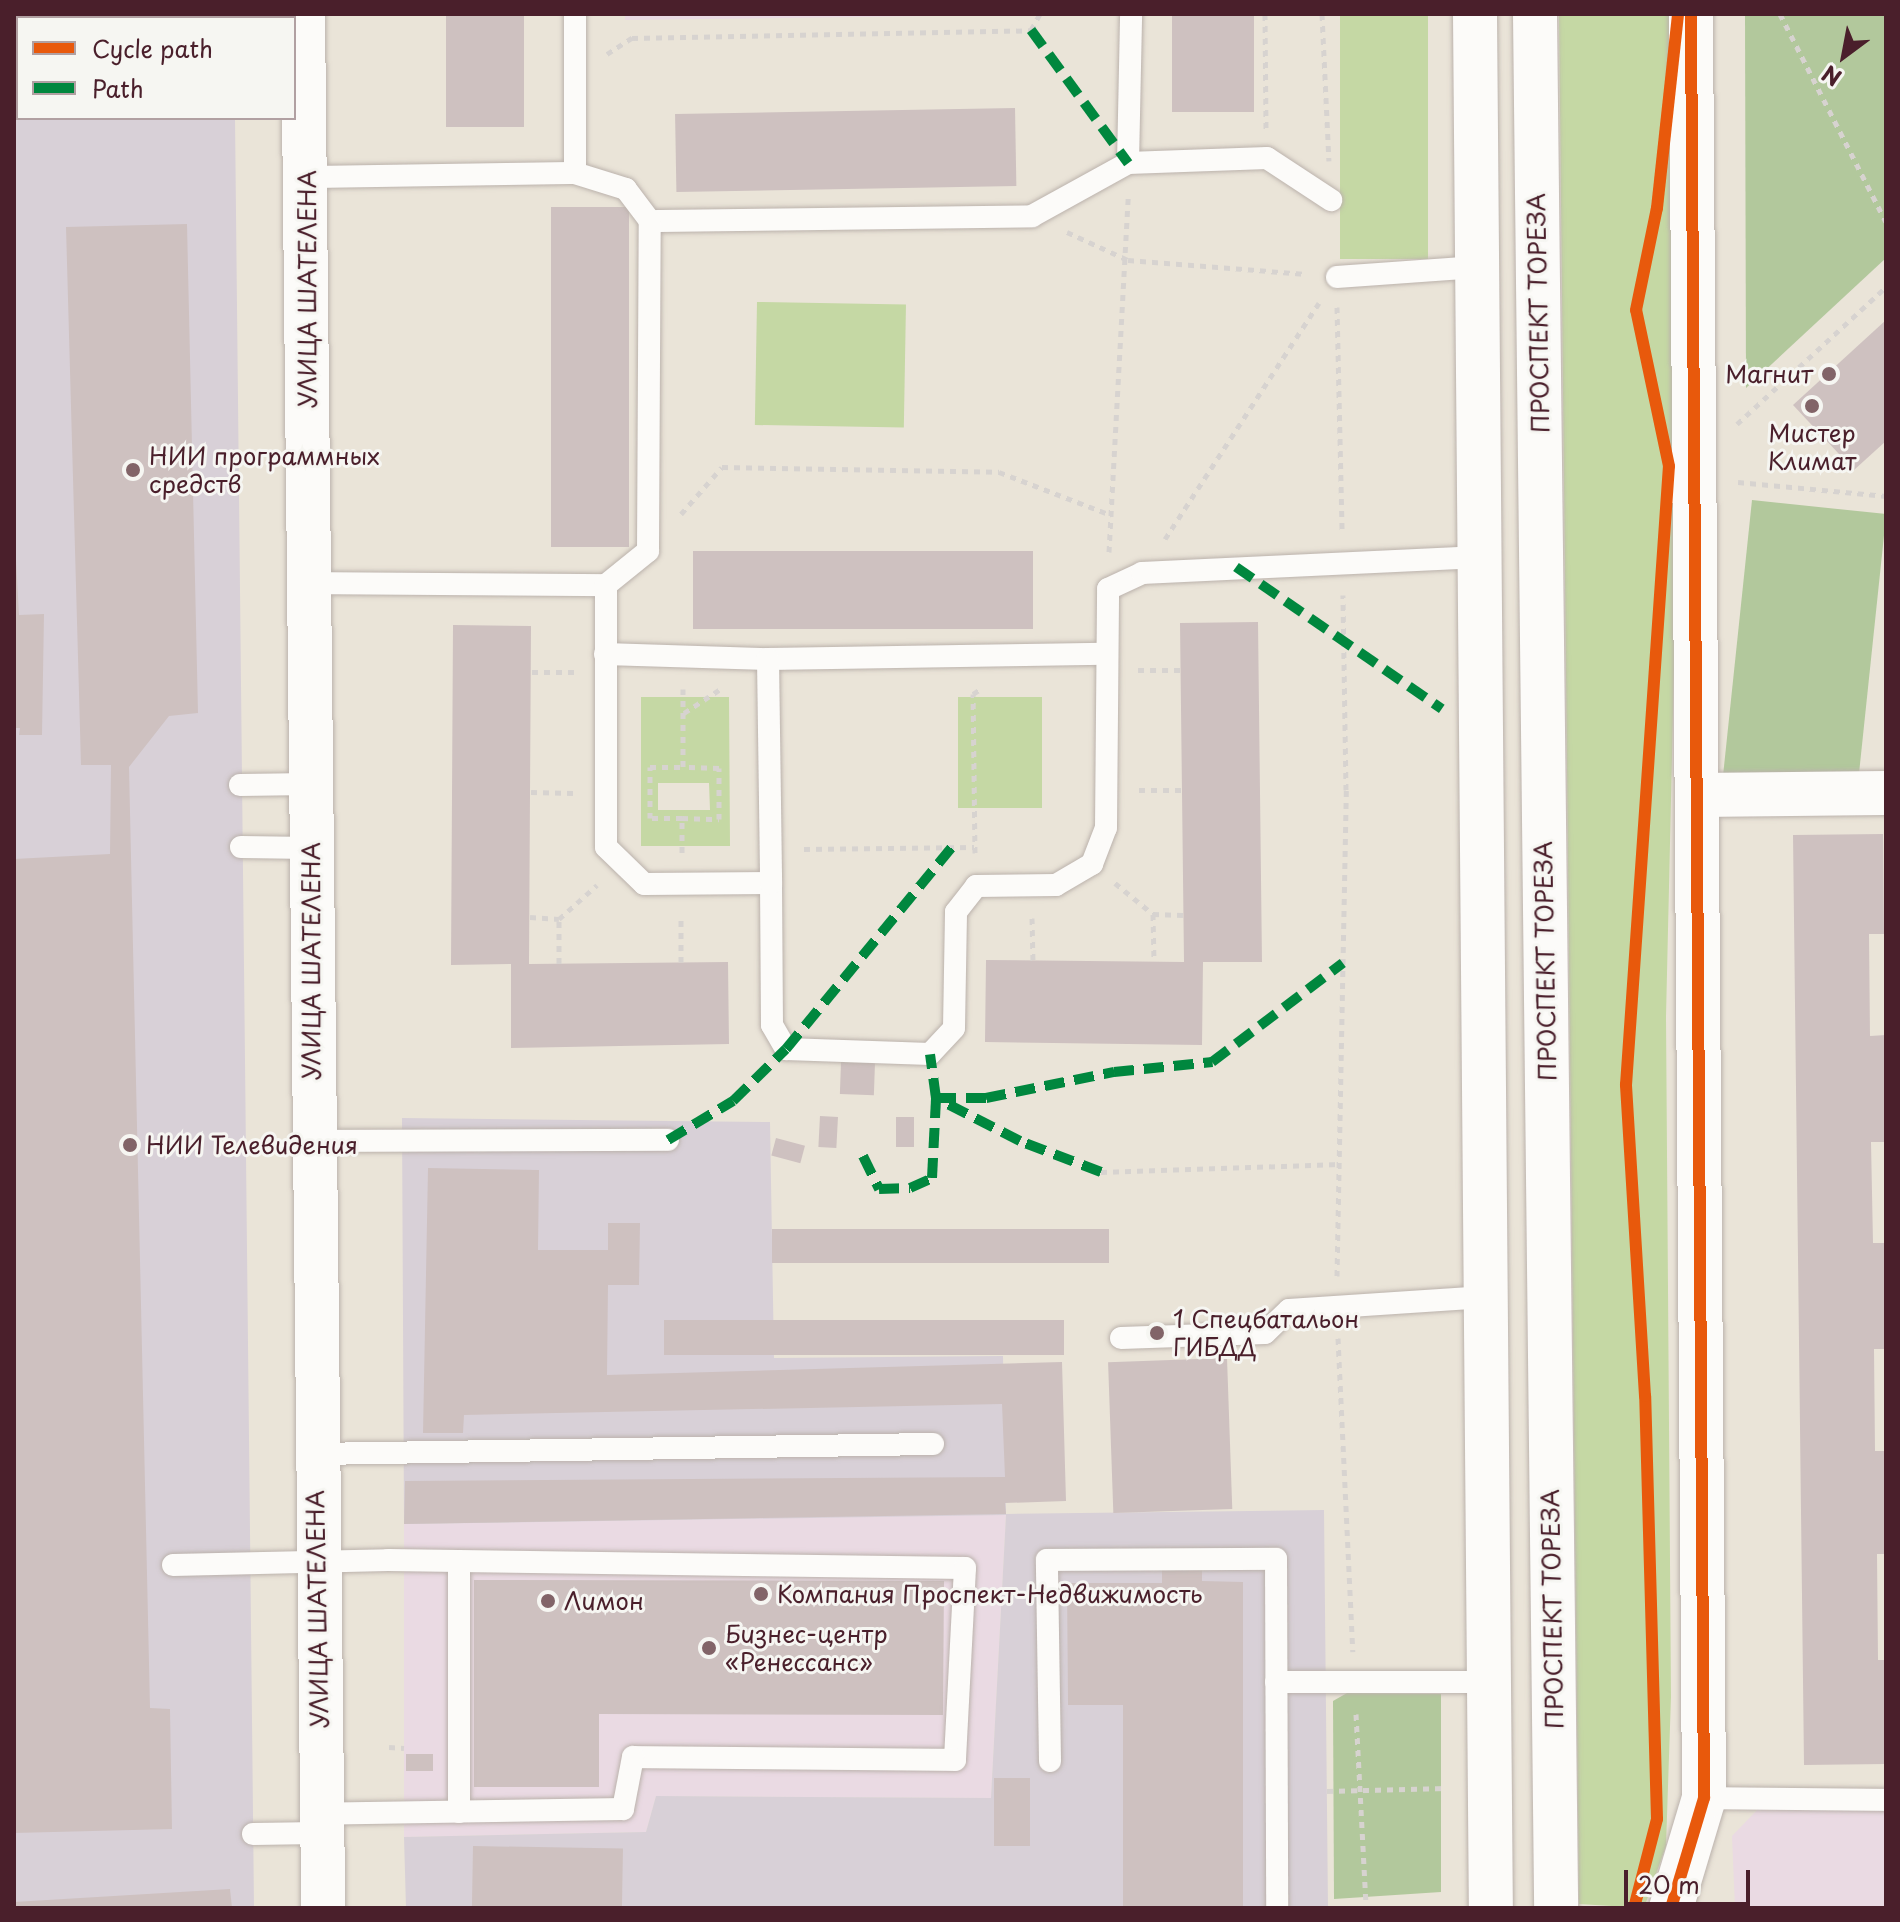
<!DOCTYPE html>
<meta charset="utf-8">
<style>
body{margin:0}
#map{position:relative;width:1900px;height:1922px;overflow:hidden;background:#eae4d8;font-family:"Playpen Sans",sans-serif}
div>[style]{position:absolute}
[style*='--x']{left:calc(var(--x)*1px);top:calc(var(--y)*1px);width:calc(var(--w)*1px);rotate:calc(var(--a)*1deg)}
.built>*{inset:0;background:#eadae3}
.industrial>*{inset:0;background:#d8d0d7}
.green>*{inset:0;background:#c5d8a4;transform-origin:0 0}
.forest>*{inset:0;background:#b2c89c;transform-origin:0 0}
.building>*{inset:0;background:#cec1c0;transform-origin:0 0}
.path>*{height:5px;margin-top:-2.5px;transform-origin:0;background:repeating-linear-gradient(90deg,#d7d3d0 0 6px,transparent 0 12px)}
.roads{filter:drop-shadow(0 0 2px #bbb2ac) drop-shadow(0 0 2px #bbb2ac)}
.service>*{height:22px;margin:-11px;padding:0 11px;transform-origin:11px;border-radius:11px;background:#fcfbf9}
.minor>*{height:44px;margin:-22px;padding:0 22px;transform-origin:22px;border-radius:22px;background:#fcfbf9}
.primary>*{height:44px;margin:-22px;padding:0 22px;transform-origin:22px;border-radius:22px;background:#fcfbf9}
.quiet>*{height:10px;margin-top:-5px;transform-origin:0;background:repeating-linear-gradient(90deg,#00873e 0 20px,transparent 0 30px)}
.cycleway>*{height:12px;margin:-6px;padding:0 6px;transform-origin:6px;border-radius:6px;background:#e8590c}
.dots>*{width:22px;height:22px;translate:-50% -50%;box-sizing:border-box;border:4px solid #f6f6f2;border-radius:50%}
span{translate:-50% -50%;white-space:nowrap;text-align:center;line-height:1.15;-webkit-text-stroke:6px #f6f6f2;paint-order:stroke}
.street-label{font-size:24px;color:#4a1f2b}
.poi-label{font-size:24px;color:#4a1f2b}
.right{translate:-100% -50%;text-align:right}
.left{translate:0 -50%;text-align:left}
.frame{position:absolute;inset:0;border:16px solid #4a1f2b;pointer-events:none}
.legend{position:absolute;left:16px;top:16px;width:280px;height:104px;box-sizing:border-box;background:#f6f6f2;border:2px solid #b1a0a2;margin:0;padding:10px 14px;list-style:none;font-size:24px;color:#4a1f2b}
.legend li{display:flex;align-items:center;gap:16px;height:40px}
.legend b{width:40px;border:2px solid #b1a0a2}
.north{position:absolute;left:1804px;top:16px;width:80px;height:80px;-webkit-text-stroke:6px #f6f6f2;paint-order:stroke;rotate:212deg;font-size:22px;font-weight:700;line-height:32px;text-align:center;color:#4a1f2b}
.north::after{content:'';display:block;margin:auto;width:28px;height:36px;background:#4a1f2b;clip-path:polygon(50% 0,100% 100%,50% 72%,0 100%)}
.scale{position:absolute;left:1624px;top:1870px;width:126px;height:36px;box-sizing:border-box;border:4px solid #4a1f2b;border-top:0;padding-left:10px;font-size:24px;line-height:28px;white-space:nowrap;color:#4a1f2b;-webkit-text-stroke:6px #f6f6f2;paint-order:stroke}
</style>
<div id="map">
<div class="built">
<div style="clip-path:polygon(625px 14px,1013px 14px,1013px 15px,625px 20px)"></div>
<div style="clip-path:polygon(1006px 1514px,991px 1798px,656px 1796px,646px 1832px,404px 1837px,404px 1524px)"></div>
<div style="clip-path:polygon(1759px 1808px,1886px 1810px,1886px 1908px,1735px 1908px,1732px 1836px)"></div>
</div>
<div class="industrial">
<div style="clip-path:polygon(14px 14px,234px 14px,18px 18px,18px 118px,235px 118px,254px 1908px,14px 1908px)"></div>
<div style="clip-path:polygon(402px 1118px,770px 1122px,774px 1358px,1003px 1356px,1006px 1514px,1324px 1510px,1328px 1908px,406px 1908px,404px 1837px,646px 1832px,656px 1796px,991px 1798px,1006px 1515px,404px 1524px)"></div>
</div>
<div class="green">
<div style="left:1340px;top:14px;width:88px;height:245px"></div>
<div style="clip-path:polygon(1559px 14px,1673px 14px,1682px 322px,1666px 1017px,1671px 1697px,1666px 1846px,1644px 1908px,1579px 1904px)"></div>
<div style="left:757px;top:302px;width:149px;height:123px;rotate:1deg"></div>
<div style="clip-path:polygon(evenodd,641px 697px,729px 697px,730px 846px,641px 846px,641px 697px,658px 783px,709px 783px,710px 810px,658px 810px,658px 783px)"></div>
<div style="left:958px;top:697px;width:84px;height:111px"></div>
</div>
<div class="forest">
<div style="clip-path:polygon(1745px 14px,1886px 14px,1886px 258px,1746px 388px)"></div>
<div style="left:1752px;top:500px;width:135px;height:278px;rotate:6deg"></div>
<div style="clip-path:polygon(1347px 1693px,1441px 1694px,1441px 1892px,1334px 1899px,1333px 1701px)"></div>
</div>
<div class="building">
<div style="clip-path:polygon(14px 14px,115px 14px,115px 18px,18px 18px,14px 34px)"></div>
<div style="left:446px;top:14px;width:78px;height:113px"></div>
<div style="left:1172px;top:14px;width:82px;height:98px"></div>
<div style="left:1015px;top:108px;width:78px;height:340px;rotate:89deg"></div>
<div style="left:551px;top:207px;width:78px;height:340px"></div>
<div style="clip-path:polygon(187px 224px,198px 713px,169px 716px,129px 767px,150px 1708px,170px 1709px,172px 1829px,14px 1833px,14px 859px,110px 854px,111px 765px,81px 765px,66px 227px)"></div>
<div style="clip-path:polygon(1886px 320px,1886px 441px,1854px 470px,1793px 405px)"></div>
<div style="clip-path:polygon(14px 523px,19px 615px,44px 614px,42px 735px,19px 735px,20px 728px,14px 728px)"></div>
<div style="left:693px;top:551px;width:340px;height:78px"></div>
<div style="clip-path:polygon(1258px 622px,1262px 962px,1203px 962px,1202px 1045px,985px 1042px,986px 960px,1184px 962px,1180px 623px)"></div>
<div style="clip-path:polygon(453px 625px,531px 626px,529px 964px,728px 962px,729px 1044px,511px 1048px,511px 964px,451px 965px)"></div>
<div style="clip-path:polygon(1883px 834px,1884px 934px,1869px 934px,1870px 1036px,1886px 1035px,1886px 1142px,1871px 1142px,1873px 1243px,1886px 1243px,1886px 1349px,1874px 1349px,1875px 1451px,1886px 1451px,1886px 1554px,1877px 1554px,1878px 1660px,1886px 1660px,1886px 1764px,1804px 1765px,1793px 835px)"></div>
<div style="left:841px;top:1062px;width:34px;height:32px;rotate:2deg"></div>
<div style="left:820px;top:1116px;width:18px;height:31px;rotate:3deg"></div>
<div style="left:896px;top:1117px;width:18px;height:30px"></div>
<div style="left:776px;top:1138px;width:30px;height:18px;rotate:15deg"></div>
<div style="clip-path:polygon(428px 1168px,539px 1170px,538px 1250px,608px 1250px,608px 1223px,640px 1223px,639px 1285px,608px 1285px,607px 1375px,1062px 1362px,1066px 1501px,1005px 1503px,1006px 1514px,404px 1524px,405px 1481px,1005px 1477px,1002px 1404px,464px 1415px,463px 1433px,423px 1433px)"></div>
<div style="left:772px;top:1229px;width:337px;height:34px"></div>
<div style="left:1064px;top:1320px;width:35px;height:400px;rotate:90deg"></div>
<div style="left:1227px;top:1358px;width:151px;height:119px;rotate:88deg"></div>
<div style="clip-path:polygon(1162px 1569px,1202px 1569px,1202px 1581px,1243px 1582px,1243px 1908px,1123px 1908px,1123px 1705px,1068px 1705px,1067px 1583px,1162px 1583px)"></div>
<div style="clip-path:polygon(474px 1580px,944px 1581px,943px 1715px,599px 1714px,599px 1787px,474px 1787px)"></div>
<div style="left:406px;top:1754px;width:27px;height:17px"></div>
<div style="left:994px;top:1778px;width:36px;height:68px"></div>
<div style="left:473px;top:1846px;width:150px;height:62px;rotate:1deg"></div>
<div style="clip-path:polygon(230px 1889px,232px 1908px,14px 1908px,14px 1902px)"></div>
</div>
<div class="path">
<div style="--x:1265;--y:14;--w:115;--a:89.5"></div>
<div style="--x:1322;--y:14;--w:147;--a:87.3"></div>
<div style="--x:1780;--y:14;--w:233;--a:63"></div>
<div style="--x:607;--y:54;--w:30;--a:-33"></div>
<div style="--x:632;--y:38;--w:399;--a:-1.1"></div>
<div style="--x:1031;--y:30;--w:18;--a:-61"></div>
<div style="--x:1067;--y:232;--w:67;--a:24.7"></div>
<div style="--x:1128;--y:260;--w:179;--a:4.5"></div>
<div style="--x:1337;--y:307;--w:226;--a:88.7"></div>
<div style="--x:1737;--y:424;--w:202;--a:-42.6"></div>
<div style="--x:1738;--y:482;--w:149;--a:5.4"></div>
<div style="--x:681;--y:514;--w:62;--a:-48.9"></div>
<div style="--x:722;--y:467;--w:277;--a:1"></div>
<div style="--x:999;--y:472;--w:120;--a:21"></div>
<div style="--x:1165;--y:539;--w:282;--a:-56.9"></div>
<div style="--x:1109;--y:552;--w:355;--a:-86.9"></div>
<div style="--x:1138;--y:670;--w:43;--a:0"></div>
<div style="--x:532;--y:672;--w:44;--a:0"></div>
<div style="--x:684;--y:713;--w:42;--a:-33.3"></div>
<div style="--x:1139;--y:790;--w:43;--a:0"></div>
<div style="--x:531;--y:792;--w:42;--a:1.4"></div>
<div style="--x:682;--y:818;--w:32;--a:180"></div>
<div style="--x:650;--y:818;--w:51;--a:-90"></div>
<div style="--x:650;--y:767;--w:33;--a:0"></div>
<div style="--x:804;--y:849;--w:170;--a:-0.7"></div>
<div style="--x:682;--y:853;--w:35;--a:-90"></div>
<div style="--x:682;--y:818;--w:37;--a:2"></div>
<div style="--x:719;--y:819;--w:51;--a:-90"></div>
<div style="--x:719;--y:768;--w:36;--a:-178"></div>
<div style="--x:683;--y:767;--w:78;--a:-90"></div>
<div style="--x:975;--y:853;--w:159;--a:-90.7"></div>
<div style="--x:973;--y:694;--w:7;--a:-34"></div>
<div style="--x:1115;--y:883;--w:49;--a:39.2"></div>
<div style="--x:1153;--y:914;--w:30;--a:2"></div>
<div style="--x:1884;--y:887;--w:2;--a:0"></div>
<div style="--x:1153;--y:914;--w:47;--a:88.8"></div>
<div style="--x:530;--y:917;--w:29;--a:4"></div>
<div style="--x:1032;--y:918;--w:43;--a:88.7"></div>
<div style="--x:681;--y:962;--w:47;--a:-90"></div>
<div style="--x:559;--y:964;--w:45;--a:-90"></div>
<div style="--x:559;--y:919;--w:51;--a:-41.8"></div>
<div style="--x:1101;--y:1172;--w:238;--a:-1.9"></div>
<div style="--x:1337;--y:1276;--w:486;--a:-88.9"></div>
<div style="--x:1346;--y:790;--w:195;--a:-90.9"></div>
<div style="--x:1338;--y:1338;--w:314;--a:87.3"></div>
<div style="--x:1356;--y:1714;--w:194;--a:87"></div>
<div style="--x:389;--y:1747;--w:15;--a:4"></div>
<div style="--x:1327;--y:1791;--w:120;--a:-1.4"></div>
</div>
<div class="roads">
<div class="service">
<div style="--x:1128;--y:163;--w:149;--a:-88.8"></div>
<div style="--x:308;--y:177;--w:267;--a:-0.9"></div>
<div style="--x:650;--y:221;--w:382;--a:-0.7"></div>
<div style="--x:1032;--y:216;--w:110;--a:-28.9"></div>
<div style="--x:1128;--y:163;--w:139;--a:-2.1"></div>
<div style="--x:1267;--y:158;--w:77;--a:33.3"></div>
<div style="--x:1337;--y:277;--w:140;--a:-4.1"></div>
<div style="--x:308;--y:583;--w:298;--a:0.4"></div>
<div style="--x:606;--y:585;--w:54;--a:-39"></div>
<div style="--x:648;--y:551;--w:330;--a:-89.7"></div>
<div style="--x:650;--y:221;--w:40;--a:-127"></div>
<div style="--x:626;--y:189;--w:53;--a:-162.6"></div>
<div style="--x:575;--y:173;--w:159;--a:-90"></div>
<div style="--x:606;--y:585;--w:262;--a:90"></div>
<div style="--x:606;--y:847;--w:53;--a:44.2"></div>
<div style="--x:644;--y:884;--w:127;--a:-0.5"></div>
<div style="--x:771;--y:883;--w:142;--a:89.6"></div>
<div style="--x:772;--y:1025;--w:28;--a:60"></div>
<div style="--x:786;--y:1049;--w:144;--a:2"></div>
<div style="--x:930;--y:1054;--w:35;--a:-47"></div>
<div style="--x:954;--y:1028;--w:116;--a:-89"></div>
<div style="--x:956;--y:912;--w:33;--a:-52"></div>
<div style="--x:976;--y:886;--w:80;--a:-0.7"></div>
<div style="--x:1056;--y:885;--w:42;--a:-30.3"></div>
<div style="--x:1092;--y:864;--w:39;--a:-69"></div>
<div style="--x:1106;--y:828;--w:239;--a:-89.5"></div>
<div style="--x:1108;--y:589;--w:38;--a:-25"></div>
<div style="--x:1142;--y:573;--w:338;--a:-2.7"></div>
<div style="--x:605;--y:654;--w:163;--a:1.8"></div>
<div style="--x:768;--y:659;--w:337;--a:-0.9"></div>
<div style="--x:768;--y:659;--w:224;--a:89.2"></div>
<div style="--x:240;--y:785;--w:70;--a:-0.8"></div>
<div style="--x:241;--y:847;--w:69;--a:0.8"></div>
<div style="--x:312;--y:1141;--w:356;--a:-0.2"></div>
<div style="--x:1121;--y:1338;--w:144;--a:-2"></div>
<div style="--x:1265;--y:1333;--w:33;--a:-44"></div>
<div style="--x:1289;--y:1310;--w:197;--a:-3.8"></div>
<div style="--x:315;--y:1454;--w:618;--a:-0.93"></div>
<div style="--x:173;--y:1565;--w:215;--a:-1.3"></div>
<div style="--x:388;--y:1560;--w:577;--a:0.79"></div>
<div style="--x:965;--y:1568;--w:192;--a:93"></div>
<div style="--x:955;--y:1760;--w:322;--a:-179.5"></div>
<div style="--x:633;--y:1757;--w:53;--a:100.9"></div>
<div style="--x:623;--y:1809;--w:304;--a:179.1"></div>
<div style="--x:1276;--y:1682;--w:213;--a:0"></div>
<div style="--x:1050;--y:1761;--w:201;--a:-90.9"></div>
<div style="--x:1047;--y:1560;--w:229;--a:-0.3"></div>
<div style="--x:1276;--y:1559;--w:349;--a:89.8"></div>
<div style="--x:1704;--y:1798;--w:182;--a:0.6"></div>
<div style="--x:459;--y:1812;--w:250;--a:-90"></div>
<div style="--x:253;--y:1834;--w:66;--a:-0.9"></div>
</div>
<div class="minor">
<div style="--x:303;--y:14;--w:1894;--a:89.39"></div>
<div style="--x:1698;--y:795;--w:188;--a:-0.6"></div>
<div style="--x:1671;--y:1908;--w:115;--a:-73.3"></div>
<div style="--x:1704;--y:1798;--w:1784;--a:-90.42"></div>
</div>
<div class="primary">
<div style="--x:1475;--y:14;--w:1894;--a:89.52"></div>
<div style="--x:1535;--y:14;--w:1894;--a:89.36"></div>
</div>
</div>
<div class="quiet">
<div style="--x:1031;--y:30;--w:165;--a:53.9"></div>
<div style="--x:1236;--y:567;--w:250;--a:34.6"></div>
<div style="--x:668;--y:1140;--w:76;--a:-31"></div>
<div style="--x:733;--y:1101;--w:74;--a:-44.5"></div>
<div style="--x:786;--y:1049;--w:261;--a:-50.6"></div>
<div style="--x:863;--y:1156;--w:37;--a:64"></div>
<div style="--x:879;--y:1189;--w:31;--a:-2"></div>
<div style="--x:910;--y:1188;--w:24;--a:-24"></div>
<div style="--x:932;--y:1178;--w:80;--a:-87.1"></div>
<div style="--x:936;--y:1098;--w:44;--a:-97.8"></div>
<div style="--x:1101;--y:1172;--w:87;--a:-159.1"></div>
<div style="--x:1020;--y:1141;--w:94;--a:-152.9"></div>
<div style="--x:936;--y:1098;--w:50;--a:0"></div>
<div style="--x:986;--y:1098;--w:131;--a:-11.5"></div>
<div style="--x:1114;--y:1072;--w:99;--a:-5.8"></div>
<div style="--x:1212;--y:1062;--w:164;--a:-37.1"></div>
</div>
<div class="cycleway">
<div style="--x:1634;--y:1908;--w:92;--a:-75.5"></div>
<div style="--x:1657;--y:1819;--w:423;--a:-91.6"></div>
<div style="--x:1645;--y:1396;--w:312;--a:-93.5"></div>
<div style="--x:1626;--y:1085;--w:620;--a:-86.03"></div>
<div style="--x:1669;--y:466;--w:159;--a:-101.9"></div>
<div style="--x:1636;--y:310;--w:104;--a:-78.4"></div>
<div style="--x:1657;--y:208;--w:195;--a:-83.8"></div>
<div style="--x:1671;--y:1908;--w:115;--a:-73.3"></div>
<div style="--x:1704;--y:1798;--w:1784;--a:-90.42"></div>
</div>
<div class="dots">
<div style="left:1829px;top:374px;background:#826468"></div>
<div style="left:1812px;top:406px;background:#826468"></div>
<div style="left:133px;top:470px;background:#826468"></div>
<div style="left:130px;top:1145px;background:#826468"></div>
<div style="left:1157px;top:1333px;background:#826468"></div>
<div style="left:761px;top:1594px;background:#826468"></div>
<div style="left:548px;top:1601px;background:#826468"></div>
<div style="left:709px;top:1648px;background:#826468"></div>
</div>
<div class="street-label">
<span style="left:307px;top:289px;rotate:-90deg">УЛИЦА ШАТЕЛЕНА</span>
<span style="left:1538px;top:313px;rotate:-91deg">ПРОСПЕКТ ТОРЕЗА</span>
<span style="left:311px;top:961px;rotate:-90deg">УЛИЦА ШАТЕЛЕНА</span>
<span style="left:1545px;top:961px;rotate:-91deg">ПРОСПЕКТ ТОРЕЗА</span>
<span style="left:317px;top:1609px;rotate:-91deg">УЛИЦА ШАТЕЛЕНА</span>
<span style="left:1552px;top:1609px;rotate:-91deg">ПРОСПЕКТ ТОРЕЗА</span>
</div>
<div class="poi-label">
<span class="right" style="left:1813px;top:374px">Магнит</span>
<span style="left:1812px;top:447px">Мистер<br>Климат</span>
<span class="left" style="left:149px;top:470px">НИИ программных<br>средств</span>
<span class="left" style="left:146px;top:1145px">НИИ Телевидения</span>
<span class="left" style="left:1173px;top:1333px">1 Спецбатальон<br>ГИБДД</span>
<span class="left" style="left:777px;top:1594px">Компания Проспект-Недвижимость</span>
<span class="left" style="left:564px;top:1601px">Лимон</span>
<span class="left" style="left:725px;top:1648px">Бизнес-центр<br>«Ренессанс»</span>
</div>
<div class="frame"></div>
<ul class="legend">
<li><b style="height:10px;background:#e8590c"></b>Cycle path</li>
<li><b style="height:10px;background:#00873e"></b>Path</li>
</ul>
<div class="north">N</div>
<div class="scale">20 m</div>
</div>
